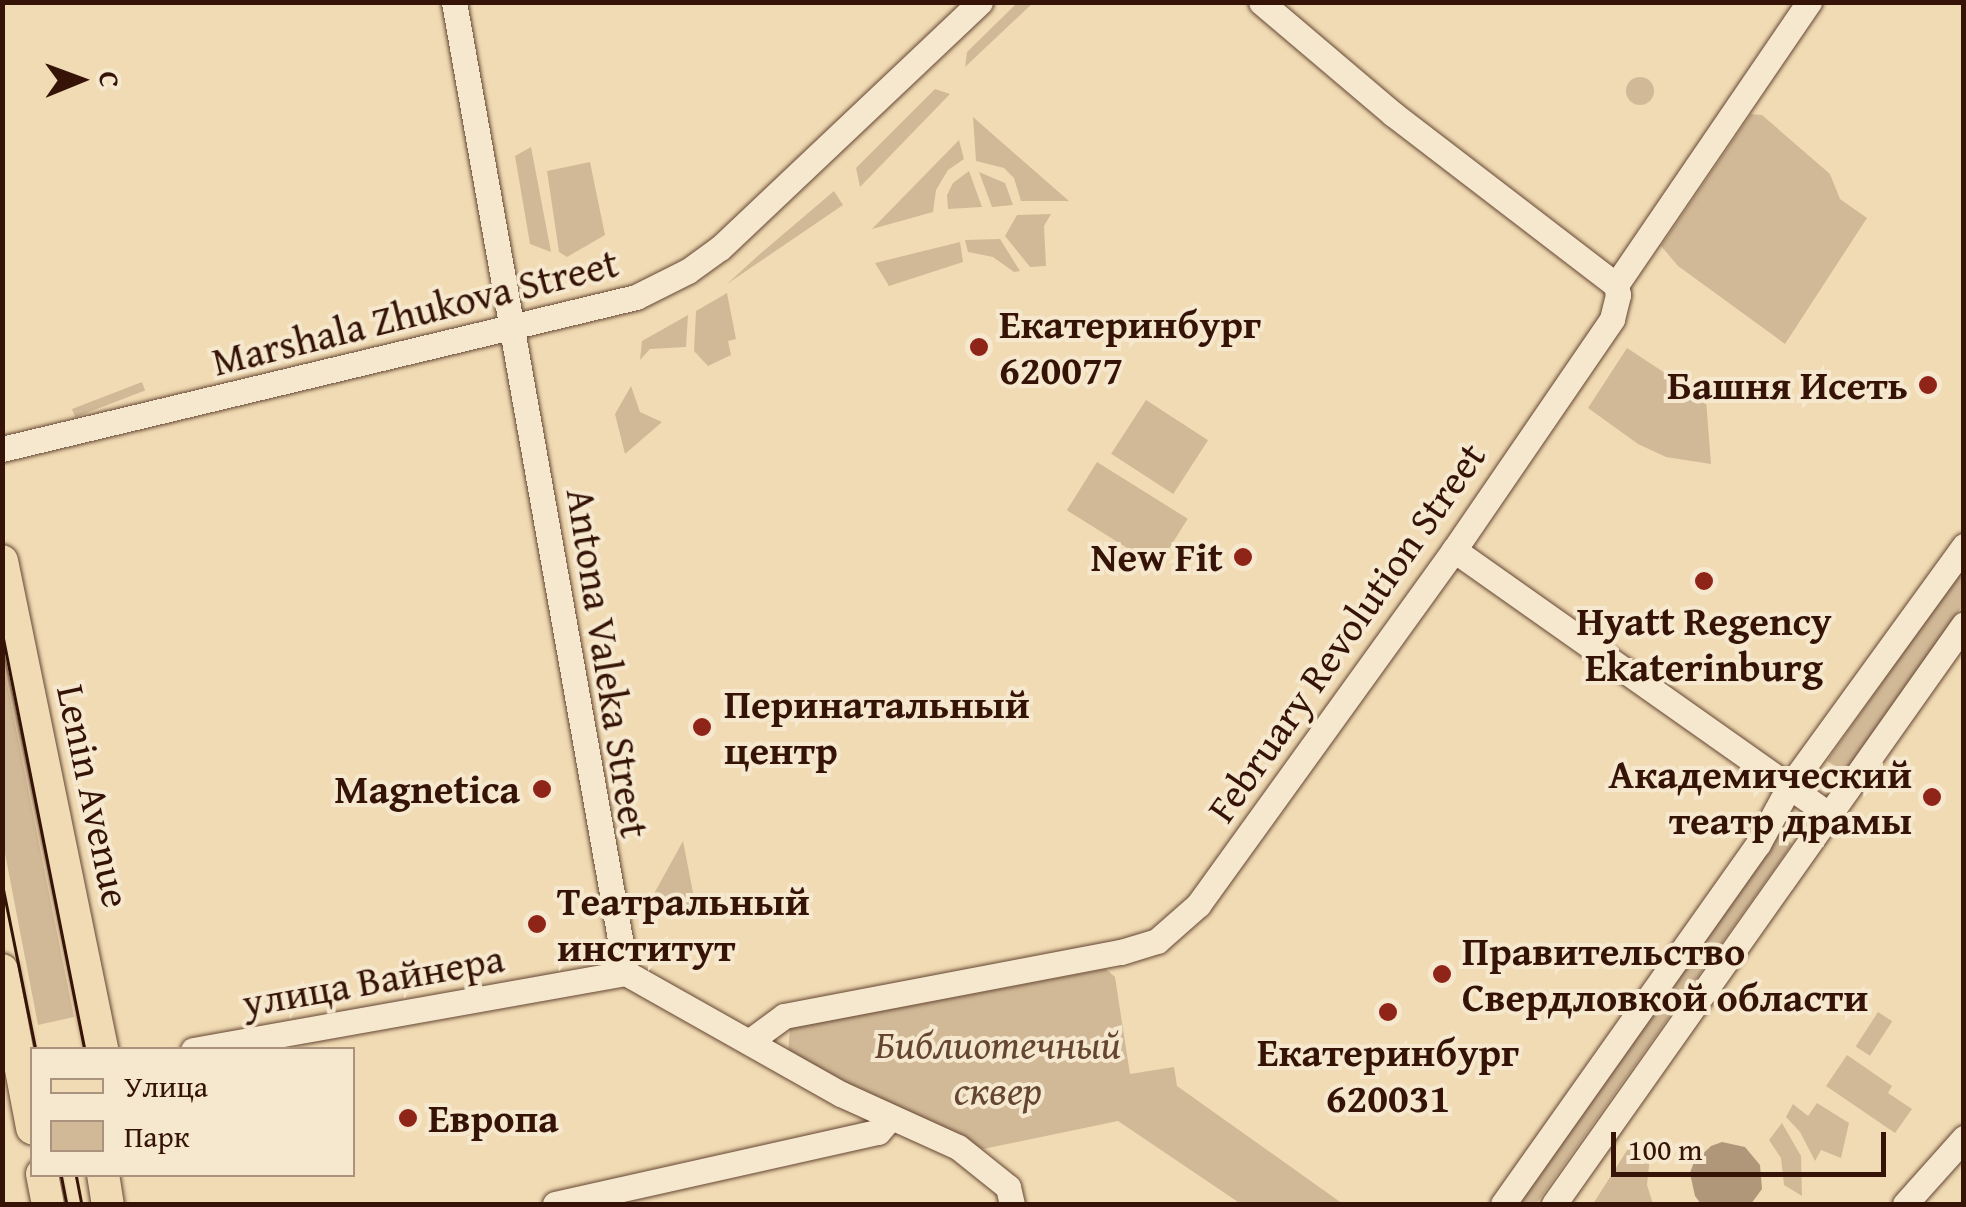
<!DOCTYPE html>
<meta charset="utf-8">
<style>
body{margin:0}
#map{position:relative;width:1966px;height:1207px;overflow:hidden;background:#f1dbb4;font-family:"Gentium Book Plus",serif}
div>[style]{position:absolute}
[style*='--x']{left:calc(var(--x)*1px);top:calc(var(--y)*1px);width:calc(var(--w)*1px);rotate:calc(var(--a)*1deg)}
.green>*{inset:0;background:#d1b997;transform-origin:0 0}
.round{border-radius:50%}
.water>*{inset:0;background:#b19779}
.roads{filter:drop-shadow(0 0 2px #644632) drop-shadow(0 0 2px #644632)}
.minor>*{height:25px;margin:-12.5px;padding:0 12.5px;transform-origin:12.5px;border-radius:12.5px;background:#f6e8ce}
.major>*{height:32px;margin:-16px;padding:0 16px;transform-origin:16px;border-radius:16px;background:#f1dbb4}
.tram>*{height:2.5px;margin:-1.25px;padding:0 1.25px;transform-origin:1.25px;border-radius:1.25px;background:#351407}
.dots>*{width:28px;height:28px;translate:-50% -50%;box-sizing:border-box;border:5px solid #f6e8ce;border-radius:50%}
span{translate:-50% -50%;white-space:nowrap;text-align:center;line-height:1.15;-webkit-text-stroke:8px #f6e8ce;paint-order:stroke}
.street-label{font-size:40px;color:#351407}
.poi-label{font-size:40px;color:#351407;font-weight:700}
.left{translate:0 -50%;text-align:left}
.right{translate:-100% -50%;text-align:right}
.park-label{font-size:40px;color:#644632;font-style:italic}
.frame{position:absolute;inset:0;border:5px solid #351407;pointer-events:none}
.legend{position:absolute;left:30px;top:1047px;width:325px;height:130px;box-sizing:border-box;background:#f6e8ce;border:2px solid #a9937e;margin:0;padding:12px 18px;list-style:none;font-size:30px;color:#351407}
.legend li{display:flex;align-items:center;gap:20px;height:50px}
.legend b{width:50px;border:2px solid #a9937e}
.north{position:absolute;left:30px;top:30px;width:100px;height:100px;-webkit-text-stroke:8px #f6e8ce;paint-order:stroke;rotate:89deg;font-size:28px;font-weight:700;line-height:40px;text-align:center;color:#351407}
.north::after{content:'';display:block;margin:auto;width:35px;height:45px;background:#351407;clip-path:polygon(50% 0,100% 100%,50% 72%,0 100%)}
.scale{position:absolute;left:1611px;top:1132px;width:275px;height:45px;box-sizing:border-box;border:5px solid #351407;border-top:0;padding-left:12px;font-size:30px;line-height:35px;white-space:nowrap;color:#351407;-webkit-text-stroke:8px #f6e8ce;paint-order:stroke}
</style>
<div id="map">
<div class="green">
<div style="clip-path:polygon(1017px 3px,1033px 3px,965px 67px,967px 52px)"></div>
<div class="round" style="left:1626px;top:77px;width:28px;height:28px"></div>
<div style="clip-path:polygon(935px 89px,950px 94px,860px 187px,856px 168px)"></div>
<div style="clip-path:polygon(1751px 114px,1762px 115px,1830px 174px,1840px 199px,1867px 218px,1785px 344px,1678px 266px,1661px 246px)"></div>
<div style="clip-path:polygon(973px 117px,1069px 201px,1021px 201px,1014px 178px,1004px 168px,976px 161px)"></div>
<div style="clip-path:polygon(959px 140px,964px 159px,948px 170px,936px 190px,933px 212px,872px 229px)"></div>
<div style="clip-path:polygon(531px 147px,551px 252px,530px 244px,515px 156px)"></div>
<div style="clip-path:polygon(590px 162px,605px 235px,567px 257px,559px 252px,547px 171px)"></div>
<div style="clip-path:polygon(969px 171px,982px 207px,948px 209px,947px 195px,953px 183px)"></div>
<div style="clip-path:polygon(979px 172px,1005px 183px,1013px 205px,992px 207px)"></div>
<div style="clip-path:polygon(834px 191px,843px 205px,727px 284px,761px 253px)"></div>
<div style="clip-path:polygon(1051px 214px,1044px 226px,1046px 266px,1030px 267px,1005px 236px,1017px 215px)"></div>
<div style="clip-path:polygon(1000px 239px,1020px 271px,1014px 272px,993px 257px,968px 252px,965px 240px)"></div>
<div style="clip-path:polygon(960px 242px,963px 262px,889px 286px,875px 263px)"></div>
<div style="clip-path:polygon(727px 293px,736px 339px,728px 341px,731px 355px,708px 366px,694px 351px,696px 311px)"></div>
<div style="clip-path:polygon(688px 315px,686px 347px,650px 349px,640px 360px,642px 341px)"></div>
<div style="clip-path:polygon(1627px 348px,1706px 400px,1711px 464px,1666px 457px,1638px 444px,1588px 408px)"></div>
<div style="left:142px;top:382px;width:9px;height:75px;rotate:69deg"></div>
<div style="clip-path:polygon(631px 386px,640px 412px,662px 422px,625px 454px,615px 414px)"></div>
<div style="left:1146px;top:400px;width:74px;height:64px;rotate:33deg"></div>
<div style="left:1097px;top:462px;width:107px;height:57px;rotate:32deg"></div>
<div style="clip-path:polygon(1963px 567px,1963px 605px,1846px 773px,1827px 761px)"></div>
<div style="clip-path:polygon(2px 659px,74px 1017px,38px 1025px,3px 843px)"></div>
<div style="clip-path:polygon(1778px 832px,1792px 844px,1536px 1204px,1519px 1204px)"></div>
<div style="clip-path:polygon(683px 841px,696px 908px,655px 915px,645px 910px)"></div>
<div style="clip-path:polygon(1106px 969px,1115px 977px,1130px 1074px,1174px 1067px,1177px 1086px,1343px 1204px,1241px 1204px,1118px 1121px,983px 1149px,788px 1054px,790px 1028px)"></div>
<div style="left:1878px;top:1012px;width:17px;height:41px;rotate:33deg"></div>
<div style="clip-path:polygon(1847px 1055px,1892px 1086px,1888px 1093px,1912px 1109px,1895px 1133px,1826px 1086px)"></div>
<div style="clip-path:polygon(1817px 1103px,1849px 1123px,1841px 1158px,1821px 1150px,1815px 1161px,1800px 1132px,1786px 1117px,1793px 1104px,1808px 1116px)"></div>
<div style="clip-path:polygon(1782px 1123px,1801px 1156px,1802px 1196px,1784px 1185px,1781px 1158px,1769px 1140px)"></div>
<div style="clip-path:polygon(1631px 1144px,1650px 1157px,1647px 1185px,1653px 1204px,1593px 1204px)"></div>
</div>
<div class="water">
<div style="clip-path:polygon(1722px 1142px,1745px 1147px,1760px 1165px,1762px 1189px,1751px 1204px,1701px 1204px,1695px 1196px,1690px 1173px,1694px 1162px,1711px 1146px)"></div>
</div>
<div class="roads">
<div class="minor">
<div style="--x:454;--y:2;--w:986;--a:79.95"></div>
<div style="--x:626;--y:973;--w:247;--a:29.4"></div>
<div style="--x:841;--y:1094;--w:128;--a:24.4"></div>
<div style="--x:958;--y:1147;--w:64;--a:38.7"></div>
<div style="--x:1008;--y:1187;--w:17;--a:77"></div>
<div style="--x:1261;--y:2;--w:173;--a:40.3"></div>
<div style="--x:1393;--y:114;--w:281;--a:37.5"></div>
<div style="--x:2;--y:449;--w:652;--a:-13.48"></div>
<div style="--x:636;--y:297;--w:58;--a:-26.6"></div>
<div style="--x:688;--y:271;--w:39;--a:-36"></div>
<div style="--x:720;--y:248;--w:358;--a:-43.4"></div>
<div style="--x:1454;--y:550;--w:460;--a:35.2"></div>
<div style="--x:750;--y:1041;--w:42;--a:-36.3"></div>
<div style="--x:784;--y:1016;--w:343;--a:-10.8"></div>
<div style="--x:1121;--y:952;--w:38;--a:-17"></div>
<div style="--x:1157;--y:941;--w:55;--a:-41.3"></div>
<div style="--x:1198;--y:905;--w:438;--a:-54.2"></div>
<div style="--x:1454;--y:550;--w:280;--a:-55.6"></div>
<div style="--x:1612;--y:319;--w:25;--a:-76"></div>
<div style="--x:1618;--y:295;--w:10;--a:-101"></div>
<div style="--x:1616;--y:285;--w:343;--a:-55.7"></div>
<div style="--x:193;--y:1050;--w:440;--a:-10.1"></div>
<div style="--x:555;--y:1204;--w:331;--a:-12.6"></div>
<div style="--x:878;--y:1132;--w:18;--a:-49"></div>
<div style="--x:1503;--y:1204;--w:441;--a:-54.7"></div>
<div style="--x:1758;--y:844;--w:65;--a:-61.5"></div>
<div style="--x:1789;--y:787;--w:298;--a:-54"></div>
<div style="--x:1554;--y:1204;--w:710;--a:-54.74"></div>
<div style="--x:1905;--y:1204;--w:89;--a:-48.2"></div>
</div>
<div class="major">
<div style="--x:2;--y:561;--w:499;--a:78.4"></div>
<div style="--x:2;--y:970;--w:161;--a:79.2"></div>
<div style="--x:42;--y:1174;--w:31;--a:79"></div>
<div style="--x:103;--y:1174;--w:30;--a:81"></div>
</div>
</div>
<div class="tram">
<div style="--x:2;--y:631;--w:427;--a:78.8"></div>
<div style="--x:2;--y:882;--w:171;--a:78.6"></div>
<div style="--x:61;--y:1174;--w:31;--a:79"></div>
<div style="--x:76;--y:1174;--w:31;--a:79"></div>
</div>
<div class="dots">
<div style="left:979px;top:347px;background:#8f2418"></div>
<div style="left:1928px;top:385px;background:#8f2418"></div>
<div style="left:1243px;top:557px;background:#8f2418"></div>
<div style="left:1704px;top:581px;background:#8f2418"></div>
<div style="left:702px;top:727px;background:#8f2418"></div>
<div style="left:542px;top:789px;background:#8f2418"></div>
<div style="left:1932px;top:797px;background:#8f2418"></div>
<div style="left:537px;top:924px;background:#8f2418"></div>
<div style="left:1442px;top:974px;background:#8f2418"></div>
<div style="left:1388px;top:1012px;background:#8f2418"></div>
<div style="left:408px;top:1118px;background:#8f2418"></div>
</div>
<div class="street-label">
<span style="left:415px;top:312px;rotate:-14deg">Marshala Zhukova Street</span>
<span style="left:1346px;top:632px;rotate:-55deg">February Revolution Street</span>
<span style="left:608px;top:663px;rotate:81deg">Antona Valeka Street</span>
<span style="left:94px;top:796px;rotate:78deg">Lenin Avenue</span>
<span style="left:373px;top:980px;rotate:-10deg">улица Вайнера</span>
</div>
<div class="poi-label">
<span class="left" style="left:999px;top:347px">Екатеринбург<br>620077</span>
<span class="right" style="left:1908px;top:385px">Башня Исеть</span>
<span class="right" style="left:1223px;top:557px">New Fit</span>
<span style="left:1704px;top:644px">Hyatt Regency<br>Ekaterinburg</span>
<span class="left" style="left:724px;top:727px">Перинатальный<br>центр</span>
<span class="right" style="left:1912px;top:797px">Академический<br>театр драмы</span>
<span class="right" style="left:520px;top:789px">Magnetica</span>
<span class="left" style="left:557px;top:924px">Театральный<br>институт</span>
<span class="left" style="left:1462px;top:974px">Правительство<br>Свердловкой области</span>
<span style="left:1388px;top:1075px">Екатеринбург<br>620031</span>
<span class="left" style="left:428px;top:1118px">Европа</span>
</div>
<div class="park-label">
<span style="left:998px;top:1067px">Библиотечный<br>сквер</span>
</div>
<div class="frame"></div>
<ul class="legend">
<li><b style="height:12px;background:#f1dbb4"></b>Улица</li>
<li><b style="height:28px;background:#d1b997"></b>Парк</li>
</ul>
<div class="north">С</div>
<div class="scale">100 m</div>
</div>
